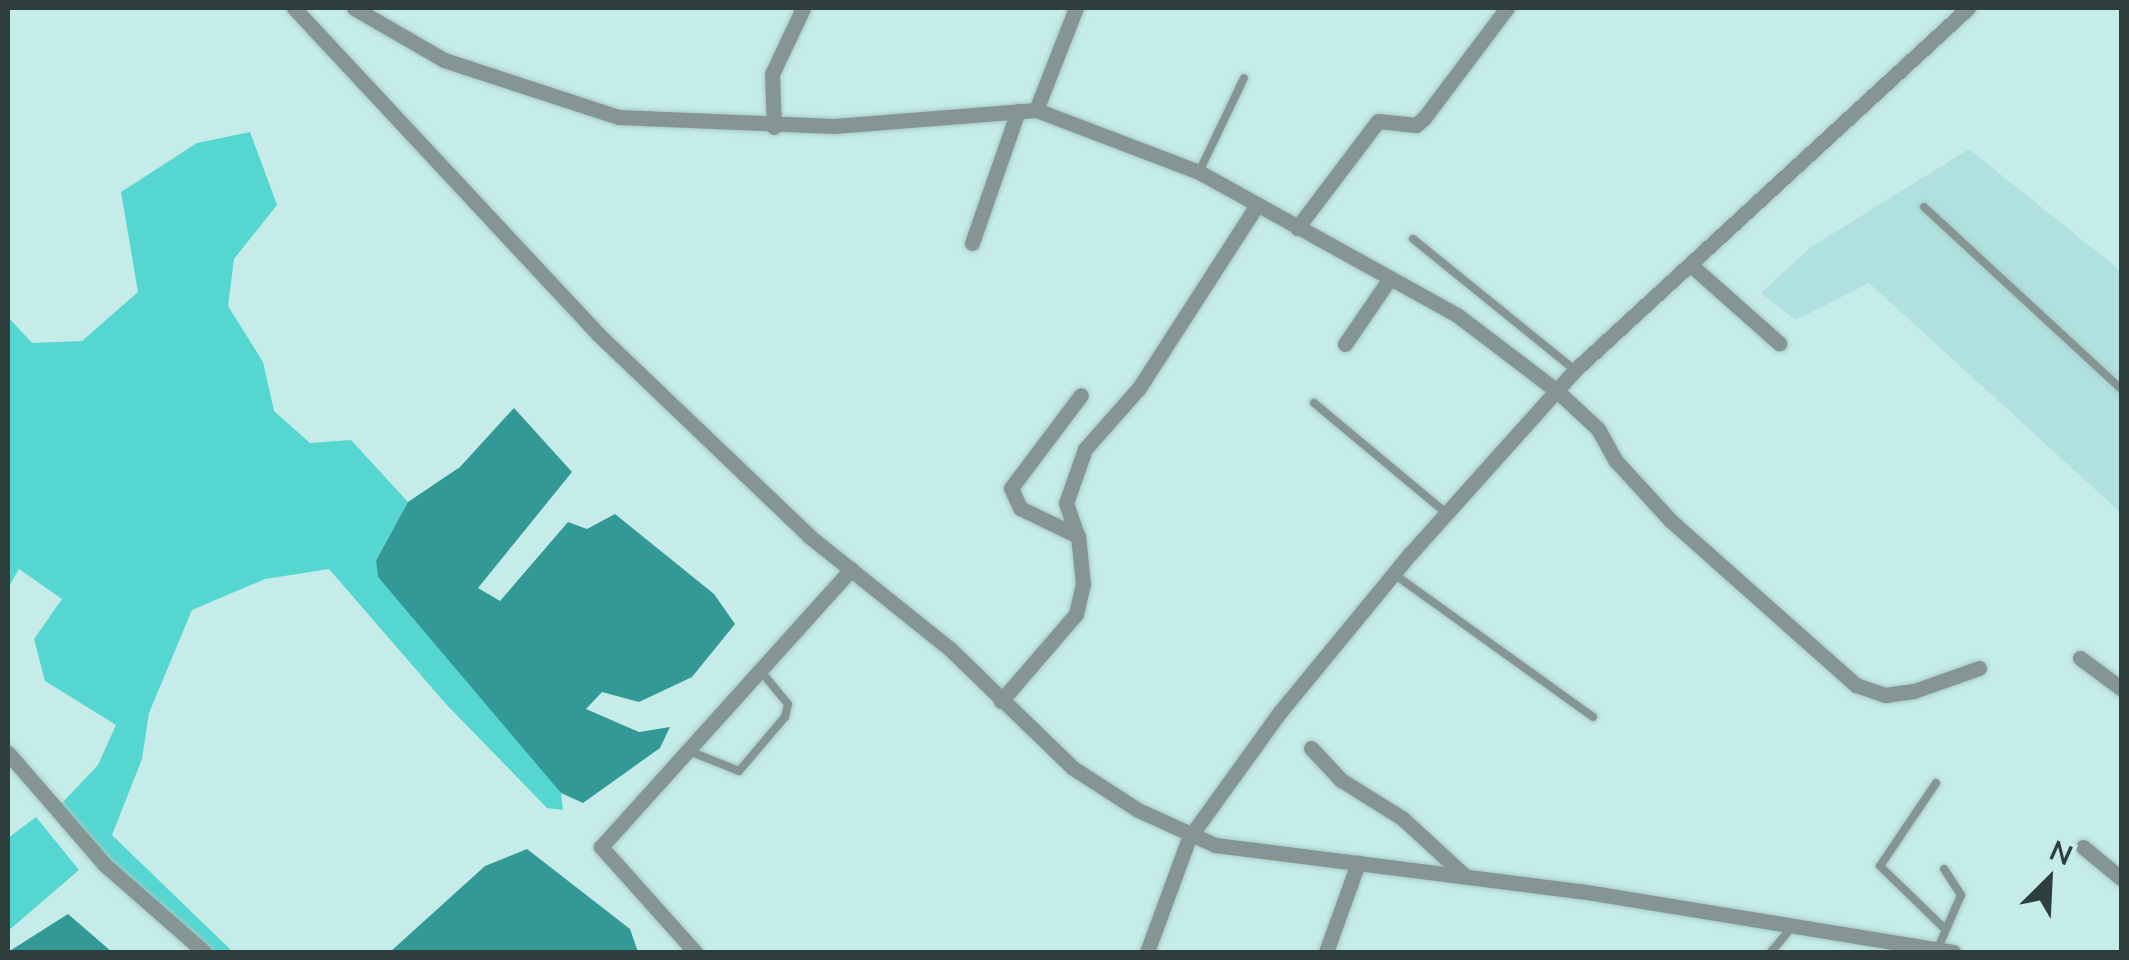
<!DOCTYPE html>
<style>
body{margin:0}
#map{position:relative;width:2129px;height:960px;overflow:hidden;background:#c5ece9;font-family:Mulish,sans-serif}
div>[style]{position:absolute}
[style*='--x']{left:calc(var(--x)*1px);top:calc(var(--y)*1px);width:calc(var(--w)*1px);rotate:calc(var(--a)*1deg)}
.built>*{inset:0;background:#b0e1de}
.green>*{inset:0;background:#56d6d1}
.water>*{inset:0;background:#329996}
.roads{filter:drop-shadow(0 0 2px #a7c9c7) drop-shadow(0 0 2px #a7c9c7)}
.service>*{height:8px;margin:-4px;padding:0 4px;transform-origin:4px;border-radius:4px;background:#859593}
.minor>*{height:15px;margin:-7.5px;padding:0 7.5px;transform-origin:7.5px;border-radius:7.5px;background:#859593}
span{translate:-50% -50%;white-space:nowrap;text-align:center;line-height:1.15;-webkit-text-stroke:9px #c5ece9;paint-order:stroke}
.frame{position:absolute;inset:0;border:10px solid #2e3e3d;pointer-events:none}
.north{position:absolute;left:1999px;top:830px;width:100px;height:100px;-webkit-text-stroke:8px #c5ece9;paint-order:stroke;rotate:24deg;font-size:28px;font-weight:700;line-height:40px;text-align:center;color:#2e3e3d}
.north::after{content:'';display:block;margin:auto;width:35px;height:45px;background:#2e3e3d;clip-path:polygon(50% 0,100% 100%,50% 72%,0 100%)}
</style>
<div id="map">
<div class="built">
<div style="clip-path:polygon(1969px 149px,2121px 271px,2121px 513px,1869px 283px,1796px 320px,1761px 293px,1811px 247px)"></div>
</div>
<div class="green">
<div style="clip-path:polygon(250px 132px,277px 205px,234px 259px,228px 306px,263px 362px,274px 411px,310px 443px,351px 440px,408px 502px,376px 559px,378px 577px,507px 724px,561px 793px,563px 810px,547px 808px,445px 703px,329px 569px,265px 579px,192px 610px,149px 713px,142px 759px,112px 835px,233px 952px,208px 952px,95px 849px,61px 804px,98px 765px,116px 725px,45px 681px,34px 639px,62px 599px,19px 569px,8px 588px,8px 317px,32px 343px,82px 341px,138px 292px,121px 192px,197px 143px)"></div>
<div style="clip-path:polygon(36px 817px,79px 870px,8px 931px,8px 838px)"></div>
</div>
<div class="water">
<div style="clip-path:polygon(514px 408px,572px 472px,478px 588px,500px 601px,568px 522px,587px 529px,615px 514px,714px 594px,735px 624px,692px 677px,639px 702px,602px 692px,586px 709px,639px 732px,670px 727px,660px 748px,583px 803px,561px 793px,378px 577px,376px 560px,408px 502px,460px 467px)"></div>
<div style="clip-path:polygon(527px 849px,630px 929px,638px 952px,390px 952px,485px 866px)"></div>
<div style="clip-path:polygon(68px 914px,112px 952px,8px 952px)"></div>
</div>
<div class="roads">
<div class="service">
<div style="--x:1199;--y:172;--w:104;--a:-64.4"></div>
<div style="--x:1924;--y:207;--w:270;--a:42.7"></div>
<div style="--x:1413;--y:239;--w:208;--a:39"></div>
<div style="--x:1314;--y:403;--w:170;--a:39.8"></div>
<div style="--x:1394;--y:574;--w:245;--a:35.7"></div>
<div style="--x:689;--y:751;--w:54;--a:21.8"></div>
<div style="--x:739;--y:771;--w:71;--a:-49.6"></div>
<div style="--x:785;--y:717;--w:13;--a:-77"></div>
<div style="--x:788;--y:704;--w:45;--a:-129.6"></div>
<div style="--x:1936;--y:783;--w:100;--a:124"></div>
<div style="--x:1880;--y:866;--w:91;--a:44.1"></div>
<div style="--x:1938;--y:948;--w:58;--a:-66.5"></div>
<div style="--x:1961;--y:895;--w:31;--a:-123"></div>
<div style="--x:1771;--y:952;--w:31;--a:-50"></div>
</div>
<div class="minor">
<div style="--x:294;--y:8;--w:447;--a:47"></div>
<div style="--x:599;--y:335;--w:291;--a:43.7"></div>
<div style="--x:809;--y:536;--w:179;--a:38.7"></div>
<div style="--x:949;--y:648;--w:173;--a:44.1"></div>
<div style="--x:1073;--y:768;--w:77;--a:32.9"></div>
<div style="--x:1138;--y:810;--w:85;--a:24.4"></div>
<div style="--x:1215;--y:845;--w:369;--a:7.2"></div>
<div style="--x:1581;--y:891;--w:377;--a:9.3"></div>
<div style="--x:354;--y:8;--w:104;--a:30"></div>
<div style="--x:444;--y:60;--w:183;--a:18.1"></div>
<div style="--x:618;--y:117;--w:216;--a:2.4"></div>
<div style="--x:834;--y:126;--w:203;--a:-4.5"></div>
<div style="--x:1036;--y:110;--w:174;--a:20.8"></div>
<div style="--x:1199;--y:172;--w:295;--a:29"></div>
<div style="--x:1457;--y:315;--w:126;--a:37.2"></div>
<div style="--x:1557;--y:391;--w:56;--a:42.8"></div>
<div style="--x:1598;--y:429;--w:37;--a:61"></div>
<div style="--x:1616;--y:461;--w:80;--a:47.5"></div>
<div style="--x:1670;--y:520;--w:249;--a:41.6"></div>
<div style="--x:1856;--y:685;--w:31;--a:19"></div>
<div style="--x:1885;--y:695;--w:29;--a:-8"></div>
<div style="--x:1914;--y:691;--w:69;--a:-19.5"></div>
<div style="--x:1036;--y:110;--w:110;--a:-68.6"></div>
<div style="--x:774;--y:127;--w:53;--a:-92.2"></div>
<div style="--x:772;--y:74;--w:73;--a:-64.8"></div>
<div style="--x:1297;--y:228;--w:134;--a:-52.9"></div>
<div style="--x:1378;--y:121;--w:38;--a:6"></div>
<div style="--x:1416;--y:125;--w:11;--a:-41"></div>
<div style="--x:1424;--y:118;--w:138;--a:-53"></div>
<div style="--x:972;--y:243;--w:140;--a:-70.8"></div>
<div style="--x:1691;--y:265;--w:118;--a:41.6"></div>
<div style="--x:1345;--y:344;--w:80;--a:-55.7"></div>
<div style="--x:1077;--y:535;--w:34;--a:-109"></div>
<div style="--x:1066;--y:503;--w:57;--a:-70.6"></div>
<div style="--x:1085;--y:449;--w:81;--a:-48.5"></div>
<div style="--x:1139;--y:388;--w:218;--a:-57.2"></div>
<div style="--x:2080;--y:658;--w:52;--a:36.4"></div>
<div style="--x:1001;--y:701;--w:115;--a:-49.2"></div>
<div style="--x:1076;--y:614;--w:31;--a:-77"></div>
<div style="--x:1083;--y:584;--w:48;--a:-95.9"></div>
<div style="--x:1078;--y:536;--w:64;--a:-154.2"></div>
<div style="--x:1020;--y:508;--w:22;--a:-114"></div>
<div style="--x:1011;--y:488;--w:116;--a:-53"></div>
<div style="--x:1311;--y:748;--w:44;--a:46.8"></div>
<div style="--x:1341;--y:780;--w:72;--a:31.9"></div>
<div style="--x:1402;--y:818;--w:86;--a:42.6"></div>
<div style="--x:8;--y:753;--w:147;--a:49.1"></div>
<div style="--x:104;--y:864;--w:133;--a:41.3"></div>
<div style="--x:2083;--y:847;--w:50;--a:39.4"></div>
<div style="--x:695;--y:952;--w:141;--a:-131.8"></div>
<div style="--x:601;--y:847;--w:374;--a:-48"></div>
<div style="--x:1147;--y:952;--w:121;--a:-69.8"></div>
<div style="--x:1189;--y:838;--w:155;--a:-54.2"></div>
<div style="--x:1280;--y:712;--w:205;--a:-50.6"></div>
<div style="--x:1410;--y:554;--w:247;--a:-48.1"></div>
<div style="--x:1575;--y:370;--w:534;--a:-42.65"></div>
<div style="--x:1326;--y:952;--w:95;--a:-70.2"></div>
</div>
</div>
<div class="frame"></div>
<div class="north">N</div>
</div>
